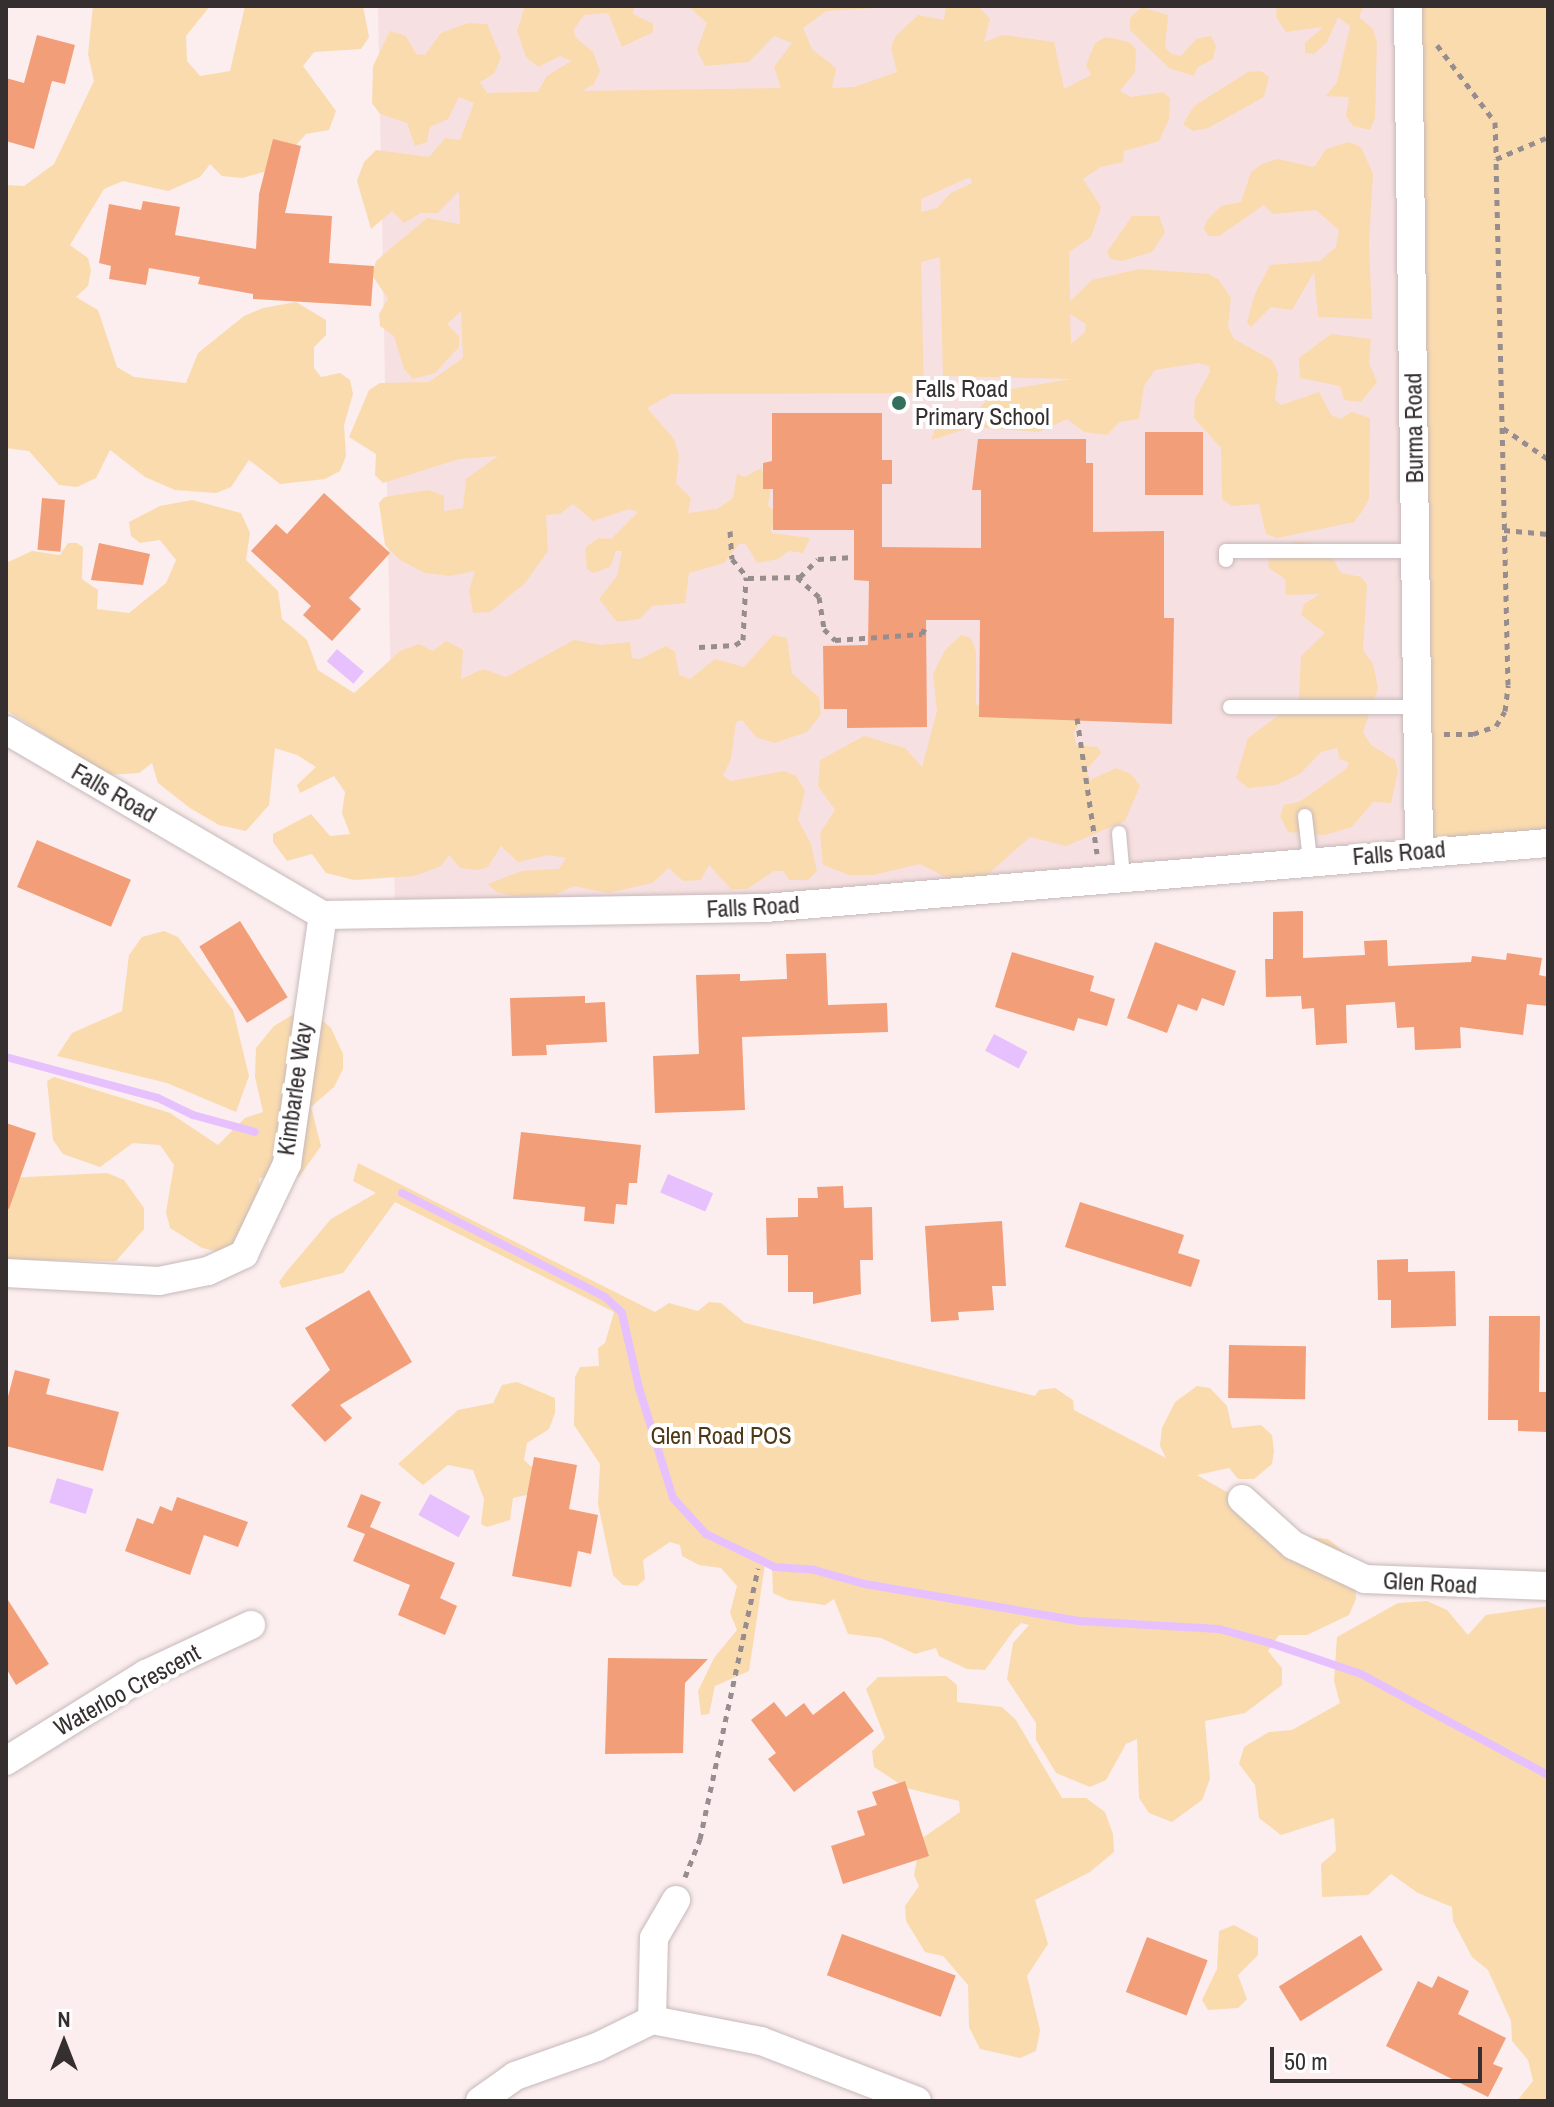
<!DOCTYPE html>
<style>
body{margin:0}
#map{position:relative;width:1554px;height:2107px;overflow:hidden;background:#fceeee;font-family:"Archivo Narrow",sans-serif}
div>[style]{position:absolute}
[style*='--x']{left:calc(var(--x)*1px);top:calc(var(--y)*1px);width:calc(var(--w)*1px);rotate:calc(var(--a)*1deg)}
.built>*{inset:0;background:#f7e0e1}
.green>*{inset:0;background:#fadbae;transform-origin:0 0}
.water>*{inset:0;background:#e7c1fe;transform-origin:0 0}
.stream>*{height:8px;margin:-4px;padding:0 4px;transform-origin:4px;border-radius:4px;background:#e7c1fe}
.building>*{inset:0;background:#f29e78;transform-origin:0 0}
.path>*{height:5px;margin-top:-2.5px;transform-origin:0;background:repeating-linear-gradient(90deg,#978d8e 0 6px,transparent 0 12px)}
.roads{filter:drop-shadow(0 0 2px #c7b9ba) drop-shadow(0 0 2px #c7b9ba)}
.service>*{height:14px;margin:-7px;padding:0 7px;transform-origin:7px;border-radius:7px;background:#fff}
.minor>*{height:28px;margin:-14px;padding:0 14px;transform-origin:14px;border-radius:14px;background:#fff}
.dots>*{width:22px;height:22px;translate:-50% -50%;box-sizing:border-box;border:4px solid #fff;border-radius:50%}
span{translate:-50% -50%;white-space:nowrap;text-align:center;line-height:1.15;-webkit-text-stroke:8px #fff;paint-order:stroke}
.poi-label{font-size:24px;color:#352f30}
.left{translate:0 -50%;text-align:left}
.street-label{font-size:24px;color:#352f30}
.park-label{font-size:24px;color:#4e3816}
.frame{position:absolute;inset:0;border:8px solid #352f30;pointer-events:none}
.north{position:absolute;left:24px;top:2003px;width:80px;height:80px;-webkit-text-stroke:6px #fff;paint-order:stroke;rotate:0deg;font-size:22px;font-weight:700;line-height:32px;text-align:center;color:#352f30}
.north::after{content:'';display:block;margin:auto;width:28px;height:36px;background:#352f30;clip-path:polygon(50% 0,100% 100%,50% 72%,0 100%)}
.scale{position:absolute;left:1270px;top:2047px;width:212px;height:36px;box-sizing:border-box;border:4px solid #352f30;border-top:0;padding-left:10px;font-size:24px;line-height:28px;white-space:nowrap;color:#352f30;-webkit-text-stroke:6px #fff;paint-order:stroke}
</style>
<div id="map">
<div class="built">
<div style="clip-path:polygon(378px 6px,1408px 6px,1419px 850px,765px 908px,395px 914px)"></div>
</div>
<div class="green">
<div style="clip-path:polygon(93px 6px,210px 6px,186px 36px,187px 61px,200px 76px,230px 71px,245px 6px,363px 6px,369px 37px,361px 49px,314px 52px,303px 66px,336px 111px,329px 130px,306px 134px,274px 169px,242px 178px,222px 176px,210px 164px,200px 177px,168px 191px,123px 181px,104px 189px,70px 245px,88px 258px,91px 270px,88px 286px,76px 297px,98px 310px,117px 367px,134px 377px,186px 383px,198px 353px,244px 316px,263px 308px,296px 302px,326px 320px,326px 335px,314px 347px,314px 368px,321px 377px,340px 373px,350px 380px,353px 394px,344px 425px,346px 456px,340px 471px,325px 479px,280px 484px,249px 460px,231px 487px,216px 493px,175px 490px,145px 477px,110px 450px,96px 478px,77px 487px,59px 485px,29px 451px,6px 448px,6px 185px,24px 186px,54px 164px,94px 81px,88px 54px)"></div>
<div style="clip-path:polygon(evenodd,525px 6px,634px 6px,633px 14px,653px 24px,653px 32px,622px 47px,608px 13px,584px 15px,574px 29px,575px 37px,593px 52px,600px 71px,594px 84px,582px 91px,781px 88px,774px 67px,792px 43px,774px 36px,749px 62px,705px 66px,697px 50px,707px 23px,688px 6px,909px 6px,826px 11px,803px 28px,812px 49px,836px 68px,832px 88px,854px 87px,897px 72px,891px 48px,895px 37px,918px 15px,944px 20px,946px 6px,978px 6px,990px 19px,984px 42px,1003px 35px,1054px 42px,1064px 89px,1091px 75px,1086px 65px,1095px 43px,1106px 37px,1129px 42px,1136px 49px,1135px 72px,1120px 91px,1131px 97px,1163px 92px,1170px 98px,1169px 119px,1159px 141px,1124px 151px,1123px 162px,1100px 167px,1083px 179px,1101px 207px,1091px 237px,1069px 252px,1070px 301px,1092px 280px,1139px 269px,1209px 274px,1219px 280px,1231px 298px,1228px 327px,1234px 339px,1272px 360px,1278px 373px,1275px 400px,1281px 405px,1319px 392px,1331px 415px,1340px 419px,1352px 412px,1370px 418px,1369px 499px,1363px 510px,1354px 522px,1277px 538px,1266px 534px,1259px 504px,1232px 506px,1222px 499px,1221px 448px,1194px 418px,1195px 399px,1210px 372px,1209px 366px,1199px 363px,1155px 370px,1144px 386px,1139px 419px,1119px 422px,1107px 435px,1084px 432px,1067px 419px,1039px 432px,973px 427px,931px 440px,940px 418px,978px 410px,994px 392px,1071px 379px,943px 376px,940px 257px,921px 262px,924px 393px,671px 394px,647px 408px,674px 439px,679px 456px,676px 483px,691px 498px,688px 513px,717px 509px,733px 498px,737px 474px,745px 477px,761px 468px,770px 493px,768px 506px,776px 511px,771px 533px,810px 538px,803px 553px,789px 551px,778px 559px,757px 563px,746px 544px,739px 544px,724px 563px,689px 573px,685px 603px,652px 606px,640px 619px,617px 622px,599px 599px,617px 576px,622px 551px,616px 551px,610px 567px,593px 573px,587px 569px,585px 548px,598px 538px,611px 539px,638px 512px,629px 509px,593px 521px,573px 504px,560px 514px,546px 515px,548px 551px,525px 583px,490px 612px,473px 613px,469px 590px,475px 571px,450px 576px,425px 573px,400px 560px,385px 545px,379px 503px,384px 497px,429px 490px,444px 496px,444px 511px,463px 508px,466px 479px,498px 456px,459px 459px,383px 483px,375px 475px,376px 454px,349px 437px,369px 390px,380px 383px,429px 382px,463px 358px,461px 311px,447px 324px,459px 336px,459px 347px,435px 373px,413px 379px,404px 369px,394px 336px,380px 326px,379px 314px,388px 299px,372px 275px,376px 261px,427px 218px,460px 224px,459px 191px,438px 213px,421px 213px,404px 223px,392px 211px,371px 229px,357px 181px,364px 162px,376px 150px,429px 157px,445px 138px,460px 140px,474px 103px,459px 97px,448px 119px,430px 127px,427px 142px,415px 146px,407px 123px,380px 114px,372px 103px,373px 66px,390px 31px,406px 36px,416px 54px,425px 55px,441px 33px,468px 23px,487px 24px,501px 57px,494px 74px,480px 82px,487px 93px,538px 92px,547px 76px,571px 61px,560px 56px,538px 67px,526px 57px,517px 31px,525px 6px,970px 177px,972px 183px,951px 193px,937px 208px,921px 212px,921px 199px,970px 177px,525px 6px,1070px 314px,1086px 324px,1085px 332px,1071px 344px,1070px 314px)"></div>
<div style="clip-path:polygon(1277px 6px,1364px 6px,1359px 17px,1373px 29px,1377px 43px,1375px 118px,1370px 130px,1353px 126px,1346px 116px,1349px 97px,1326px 96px,1337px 82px,1350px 26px,1338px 17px,1327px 42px,1314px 54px,1305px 53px,1305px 43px,1323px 27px,1286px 32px,1276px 17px)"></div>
<div style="left:1408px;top:6px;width:140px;height:844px"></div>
<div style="clip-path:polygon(1142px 7px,1168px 15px,1165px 48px,1172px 54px,1181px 56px,1196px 39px,1211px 36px,1216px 46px,1213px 59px,1197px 68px,1194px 76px,1169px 68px,1130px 30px,1130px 18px)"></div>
<div style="clip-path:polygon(1261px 71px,1269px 77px,1264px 97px,1208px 128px,1193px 131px,1183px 124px,1194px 106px,1248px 72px)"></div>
<div style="clip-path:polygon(1349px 142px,1361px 147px,1373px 174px,1369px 241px,1372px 319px,1318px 317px,1314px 272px,1292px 310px,1271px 307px,1251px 327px,1247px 323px,1254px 296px,1270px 265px,1320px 261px,1336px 247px,1339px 230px,1316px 210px,1273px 214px,1264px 205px,1219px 236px,1208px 236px,1204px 228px,1208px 219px,1221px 206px,1241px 202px,1251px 172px,1262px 164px,1277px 159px,1314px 167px,1326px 149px)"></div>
<div style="clip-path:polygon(1132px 216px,1159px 216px,1165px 232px,1152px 252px,1122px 261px,1111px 259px,1107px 252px)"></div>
<div style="clip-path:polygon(1331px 334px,1371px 339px,1369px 363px,1377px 382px,1361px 402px,1344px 400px,1340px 386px,1300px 378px,1299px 358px)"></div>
<div style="clip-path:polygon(192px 500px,241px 513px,250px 533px,246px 560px,278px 591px,282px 619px,307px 640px,318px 670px,354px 693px,400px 651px,419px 644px,433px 651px,446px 641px,463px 650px,461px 679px,483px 669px,506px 677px,574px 640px,601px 645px,630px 642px,632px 658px,640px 659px,666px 646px,675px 652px,679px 675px,690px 679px,715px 659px,744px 667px,773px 635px,787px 638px,792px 673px,819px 698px,821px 714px,807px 732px,774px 743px,756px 737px,742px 720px,736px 722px,731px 759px,723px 776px,731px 781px,784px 771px,796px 776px,805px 791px,798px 820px,811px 844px,817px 871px,808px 880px,789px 880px,783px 871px,774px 871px,747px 889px,731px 889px,709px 865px,701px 880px,683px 881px,669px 868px,652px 883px,608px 893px,574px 886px,555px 895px,515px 896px,496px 892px,488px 884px,522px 871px,559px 869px,566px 858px,548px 855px,518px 862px,501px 846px,488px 867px,479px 870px,460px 868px,449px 855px,441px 866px,414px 876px,354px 880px,326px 873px,312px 854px,287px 861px,273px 842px,273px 834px,311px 814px,330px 836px,350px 834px,342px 813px,345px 792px,334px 776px,300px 793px,297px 785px,316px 767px,297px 755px,275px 748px,269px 805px,246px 831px,219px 825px,190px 808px,158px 783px,152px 763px,139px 773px,107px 775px,6px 710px,6px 563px,32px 551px,60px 555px,68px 543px,77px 543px,83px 547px,82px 579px,98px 590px,97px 609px,129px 613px,166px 583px,176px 560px,160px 540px,140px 543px,131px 536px,129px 522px,160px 506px)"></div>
<div style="clip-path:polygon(1295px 542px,1309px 542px,1332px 557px,1341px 573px,1361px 577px,1367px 584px,1363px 650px,1373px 664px,1378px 688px,1363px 732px,1371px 745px,1395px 760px,1398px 771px,1391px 803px,1373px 802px,1352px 827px,1325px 835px,1288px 832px,1280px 816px,1284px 805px,1299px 802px,1346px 769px,1349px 763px,1340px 759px,1337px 748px,1321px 752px,1300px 774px,1276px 785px,1248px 788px,1236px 778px,1248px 738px,1299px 700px,1301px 656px,1325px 633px,1301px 615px,1304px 604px,1320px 594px,1286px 595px,1285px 579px,1268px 567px,1269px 558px)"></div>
<div style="clip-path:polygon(961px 635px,971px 638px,976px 651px,976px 704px,994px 712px,1083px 719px,1074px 732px,1076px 745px,1098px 747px,1101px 753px,1086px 770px,1090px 780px,1116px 768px,1131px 774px,1140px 786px,1125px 821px,1066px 846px,1030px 837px,979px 882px,952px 880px,920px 864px,873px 875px,849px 875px,823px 865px,820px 833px,835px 810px,818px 786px,820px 760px,864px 736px,905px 748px,922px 767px,937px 711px,933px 674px,945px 650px)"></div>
<div style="clip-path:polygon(164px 931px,178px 937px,233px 1010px,249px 1076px,236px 1112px,167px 1083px,57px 1056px,72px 1033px,122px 1011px,129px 955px,142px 937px)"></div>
<div style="clip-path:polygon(294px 1014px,318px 1017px,331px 1028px,343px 1054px,343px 1069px,334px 1087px,311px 1107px,321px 1146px,299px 1177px,259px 1178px,260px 1194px,238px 1247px,220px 1252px,202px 1248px,170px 1228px,166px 1212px,174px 1165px,160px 1145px,133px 1143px,100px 1167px,63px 1154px,53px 1140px,47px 1081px,54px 1077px,170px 1113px,218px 1145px,245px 1118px,263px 1112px,255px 1077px,256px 1048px,274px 1026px)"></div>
<div style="clip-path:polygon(358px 1163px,655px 1312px,669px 1303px,698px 1311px,709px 1302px,721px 1303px,745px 1323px,790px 1334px,1035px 1396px,1039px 1390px,1055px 1388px,1073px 1400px,1074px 1410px,1166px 1458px,1160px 1446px,1162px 1428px,1175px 1402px,1197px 1386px,1210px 1388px,1227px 1406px,1232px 1428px,1261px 1425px,1272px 1435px,1274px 1451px,1272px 1464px,1254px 1479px,1238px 1479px,1229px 1468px,1197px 1475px,1306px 1537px,1328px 1539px,1343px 1551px,1355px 1566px,1356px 1599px,1349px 1615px,1307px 1635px,1279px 1635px,1268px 1651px,1282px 1668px,1282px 1685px,1245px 1713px,1205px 1721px,1210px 1779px,1202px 1800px,1172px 1822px,1149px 1813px,1139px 1798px,1137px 1739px,1126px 1744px,1106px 1780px,1090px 1787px,1056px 1773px,1036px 1740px,1036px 1723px,1007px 1679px,1013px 1643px,1029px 1625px,1021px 1623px,1014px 1630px,985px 1670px,967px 1669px,939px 1656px,936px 1648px,915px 1654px,881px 1638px,848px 1634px,834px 1599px,825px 1605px,788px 1600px,773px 1593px,772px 1566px,765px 1564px,749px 1671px,715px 1686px,709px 1714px,701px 1715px,698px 1691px,714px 1658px,737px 1630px,730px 1613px,737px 1586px,721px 1568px,699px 1565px,682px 1556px,680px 1545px,670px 1542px,643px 1560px,645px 1579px,637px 1586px,623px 1585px,613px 1575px,598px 1504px,600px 1464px,574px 1425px,575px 1377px,580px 1367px,599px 1366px,598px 1348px,605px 1343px,614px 1312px,395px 1202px,343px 1273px,282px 1288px,279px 1282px,287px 1271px,331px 1219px,376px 1193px,353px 1181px)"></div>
<div style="clip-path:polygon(107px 1173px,124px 1180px,144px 1208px,144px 1229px,116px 1261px,6px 1260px,6px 1178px)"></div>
<div style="clip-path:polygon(517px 1382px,555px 1398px,555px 1413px,549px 1429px,527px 1443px,524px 1460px,533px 1468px,531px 1494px,513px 1498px,510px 1520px,487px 1527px,481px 1524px,484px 1499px,473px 1470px,448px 1465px,423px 1485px,398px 1464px,458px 1410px,493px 1403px,502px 1385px)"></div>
<div style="clip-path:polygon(1427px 1601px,1447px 1610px,1468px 1635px,1486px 1615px,1548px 1606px,1548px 2101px,1517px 2101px,1533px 2081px,1528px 2060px,1512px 2041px,1511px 2021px,1488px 1970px,1472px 1957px,1453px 1921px,1452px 1907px,1418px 1893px,1391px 1874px,1368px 1895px,1322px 1897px,1321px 1864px,1336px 1851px,1334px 1818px,1281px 1835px,1259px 1818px,1255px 1785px,1239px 1764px,1244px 1747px,1269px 1732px,1292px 1730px,1340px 1703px,1334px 1681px,1337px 1637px,1398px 1603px)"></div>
<div style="clip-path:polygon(946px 1676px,957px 1685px,957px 1702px,1002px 1707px,1016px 1720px,1062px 1798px,1086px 1798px,1105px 1812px,1113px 1834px,1114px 1852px,1090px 1872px,1035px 1900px,1048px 1944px,1027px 1976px,1040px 2030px,1036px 2051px,1020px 2058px,980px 2049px,969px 2027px,968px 1985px,943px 1956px,925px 1952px,906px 1921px,905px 1906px,919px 1886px,914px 1875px,921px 1839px,960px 1812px,959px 1801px,906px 1788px,874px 1767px,872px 1751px,885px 1738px,866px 1689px,878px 1677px)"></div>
<div style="clip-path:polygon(1234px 1925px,1258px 1938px,1258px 1955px,1238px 1975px,1247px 1999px,1238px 2008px,1208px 2010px,1202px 2000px,1217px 1969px,1219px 1931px)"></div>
</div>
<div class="water">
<div style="left:337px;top:649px;width:35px;height:16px;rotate:40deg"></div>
<div style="left:994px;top:1034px;width:38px;height:19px;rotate:28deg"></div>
<div style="left:668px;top:1174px;width:49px;height:20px;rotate:23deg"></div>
<div style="left:57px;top:1478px;width:38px;height:26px;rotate:17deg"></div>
<div style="left:430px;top:1494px;width:46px;height:24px;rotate:29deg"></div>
</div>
<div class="stream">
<div style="--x:6;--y:1057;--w:157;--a:15.1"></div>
<div style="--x:158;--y:1098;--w:39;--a:26"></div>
<div style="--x:193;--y:1115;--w:64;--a:15.3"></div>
<div style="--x:402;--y:1193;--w:228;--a:27.1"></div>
<div style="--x:605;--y:1297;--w:23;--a:43"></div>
<div style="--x:622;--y:1313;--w:77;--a:77.2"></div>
<div style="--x:639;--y:1388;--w:115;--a:72.8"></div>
<div style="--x:673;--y:1498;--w:49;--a:47.5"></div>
<div style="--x:706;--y:1534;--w:76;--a:25.6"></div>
<div style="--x:775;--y:1567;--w:39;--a:4"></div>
<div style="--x:814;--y:1570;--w:53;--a:15.4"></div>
<div style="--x:865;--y:1584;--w:217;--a:9.8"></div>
<div style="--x:1079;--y:1621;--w:140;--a:3.3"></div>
<div style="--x:1219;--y:1629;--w:53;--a:15.4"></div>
<div style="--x:1270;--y:1643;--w:96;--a:18.8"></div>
<div style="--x:1361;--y:1674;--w:213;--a:28.4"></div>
</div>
<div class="building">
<div style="clip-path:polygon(37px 35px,75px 45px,65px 84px,52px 81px,34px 149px,6px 141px,6px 78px,24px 83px)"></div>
<div style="clip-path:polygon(273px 139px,301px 146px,285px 213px,332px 216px,329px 263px,374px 266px,371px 306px,253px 299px,253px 294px,198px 284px,200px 277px,149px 268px,146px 285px,109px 279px,111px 266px,99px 263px,109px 204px,141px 210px,143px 201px,180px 207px,175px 235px,256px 249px,259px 194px)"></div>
<div style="clip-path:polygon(772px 413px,882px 413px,882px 460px,892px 460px,892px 484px,882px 484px,882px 547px,981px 548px,981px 490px,972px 490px,978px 439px,1086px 439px,1086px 463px,1093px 463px,1093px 532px,1164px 531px,1164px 618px,1174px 618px,1172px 724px,979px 717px,980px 620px,926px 620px,927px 727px,847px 728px,847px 709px,824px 709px,823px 646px,868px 645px,869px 581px,854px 580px,854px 530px,773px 530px,773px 489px,763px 489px,763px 463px,772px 461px)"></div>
<div style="left:1145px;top:432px;width:58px;height:63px"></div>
<div style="clip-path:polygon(324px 493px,390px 553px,349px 598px,361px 609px,332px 641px,303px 615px,311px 606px,251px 551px,276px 524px,287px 534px)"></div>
<div style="left:42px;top:498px;width:23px;height:52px;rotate:5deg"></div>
<div style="clip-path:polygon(99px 543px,150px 554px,143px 585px,91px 580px)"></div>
<div style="left:37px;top:840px;width:102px;height:51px;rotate:23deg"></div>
<div style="clip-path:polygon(1303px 911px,1303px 958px,1365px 955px,1364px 941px,1387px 940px,1388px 966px,1471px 962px,1472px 956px,1506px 960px,1507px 953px,1542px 958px,1539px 975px,1548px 977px,1548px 1006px,1527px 1004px,1523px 1035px,1460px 1027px,1461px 1048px,1415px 1050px,1414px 1027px,1397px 1028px,1395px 1002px,1346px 1005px,1347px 1043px,1316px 1045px,1314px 1008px,1302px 1009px,1301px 996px,1266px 997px,1265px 959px,1273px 959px,1273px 912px)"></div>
<div style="left:240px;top:921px;width:90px;height:48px;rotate:58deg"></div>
<div style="clip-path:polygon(1155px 942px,1236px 971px,1224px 1006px,1202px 998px,1197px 1011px,1178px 1004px,1167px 1033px,1127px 1018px)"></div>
<div style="clip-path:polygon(1012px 952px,1094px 976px,1090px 991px,1115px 999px,1107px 1026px,1078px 1018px,1074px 1031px,995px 1007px)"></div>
<div style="clip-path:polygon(826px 953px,828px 1005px,887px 1003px,888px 1032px,742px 1037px,745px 1110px,655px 1113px,653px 1056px,699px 1054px,696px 975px,740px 974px,740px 981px,787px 979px,786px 954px)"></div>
<div style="clip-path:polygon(585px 996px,585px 1003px,605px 1002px,607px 1042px,546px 1045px,547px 1055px,512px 1056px,510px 998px)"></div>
<div style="clip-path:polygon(6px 1123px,36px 1133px,9px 1209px,6px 1208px)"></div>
<div style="clip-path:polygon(521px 1132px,641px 1145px,637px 1183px,629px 1183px,627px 1205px,616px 1204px,614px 1224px,584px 1221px,585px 1207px,513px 1199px)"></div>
<div style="clip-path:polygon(843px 1186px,844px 1208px,872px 1207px,873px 1260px,860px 1260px,861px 1294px,813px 1304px,813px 1292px,788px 1292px,788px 1255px,767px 1255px,766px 1218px,798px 1217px,798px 1198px,818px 1198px,817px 1187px)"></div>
<div style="clip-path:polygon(1080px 1202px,1184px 1235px,1178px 1253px,1200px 1260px,1191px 1287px,1065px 1247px)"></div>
<div style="clip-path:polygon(1002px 1221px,1006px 1286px,992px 1286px,994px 1310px,958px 1312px,959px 1320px,931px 1322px,925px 1226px)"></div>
<div style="clip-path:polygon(1408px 1259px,1408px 1272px,1455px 1271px,1456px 1326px,1391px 1328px,1391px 1300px,1378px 1300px,1377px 1260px)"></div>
<div style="clip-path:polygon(369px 1290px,412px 1362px,340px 1405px,352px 1418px,325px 1442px,291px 1405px,330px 1370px,305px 1328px)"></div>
<div style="clip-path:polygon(1489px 1316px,1540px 1316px,1539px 1392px,1548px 1392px,1548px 1432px,1518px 1431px,1518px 1420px,1488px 1420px)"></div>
<div style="left:1229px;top:1345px;width:77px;height:53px;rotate:1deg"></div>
<div style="clip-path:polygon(15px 1370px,50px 1379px,46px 1394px,119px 1412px,103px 1471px,6px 1446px,6px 1404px)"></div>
<div style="clip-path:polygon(534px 1457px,577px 1465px,569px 1509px,598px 1515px,591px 1554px,578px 1551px,571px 1587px,512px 1576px)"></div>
<div style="clip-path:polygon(361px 1494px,381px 1502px,370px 1527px,455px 1563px,440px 1598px,457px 1606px,445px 1635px,398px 1615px,410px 1585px,353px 1561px,365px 1534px,347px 1527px)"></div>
<div style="clip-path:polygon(177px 1497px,248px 1522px,238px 1547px,204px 1535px,190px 1575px,125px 1551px,137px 1518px,153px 1524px,160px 1506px,172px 1511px)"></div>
<div style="clip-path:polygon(6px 1597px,49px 1664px,16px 1685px,6px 1668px)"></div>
<div style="clip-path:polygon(608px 1658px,708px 1659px,685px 1683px,683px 1753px,605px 1754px)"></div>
<div style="clip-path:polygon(844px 1691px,874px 1731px,794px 1792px,768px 1759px,776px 1753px,751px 1720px,774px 1702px,786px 1717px,804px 1703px,813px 1715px)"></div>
<div style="clip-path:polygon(905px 1781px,929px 1856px,843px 1884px,831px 1846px,865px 1835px,857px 1811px,877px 1805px,872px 1792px)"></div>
<div style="left:842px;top:1934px;width:121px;height:44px;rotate:20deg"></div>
<div style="left:1361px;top:1935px;width:41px;height:97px;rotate:58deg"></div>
<div style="left:1147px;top:1937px;width:65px;height:59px;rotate:21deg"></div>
<div style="clip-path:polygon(1438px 1976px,1469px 1991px,1458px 2014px,1506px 2038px,1493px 2064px,1503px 2068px,1488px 2097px,1386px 2046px,1418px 1981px,1432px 1988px)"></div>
</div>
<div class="path">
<div style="--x:1437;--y:45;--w:96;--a:53"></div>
<div style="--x:1495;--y:122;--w:37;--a:88"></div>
<div style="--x:1496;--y:159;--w:56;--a:-22.9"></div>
<div style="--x:1503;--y:428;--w:55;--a:34.6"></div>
<div style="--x:1504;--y:530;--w:44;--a:5.2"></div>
<div style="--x:730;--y:531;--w:28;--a:86"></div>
<div style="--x:732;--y:559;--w:25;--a:50"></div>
<div style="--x:748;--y:578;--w:52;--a:-1.1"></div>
<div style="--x:800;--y:577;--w:25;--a:-45"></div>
<div style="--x:818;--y:559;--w:36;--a:-3"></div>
<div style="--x:797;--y:577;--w:30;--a:42"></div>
<div style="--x:819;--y:597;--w:32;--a:81"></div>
<div style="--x:824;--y:629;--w:16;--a:45"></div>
<div style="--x:835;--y:640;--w:87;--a:-3.9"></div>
<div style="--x:922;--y:634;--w:11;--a:-63"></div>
<div style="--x:699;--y:647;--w:36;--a:-3"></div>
<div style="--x:735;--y:645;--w:9;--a:-32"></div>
<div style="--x:743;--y:640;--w:63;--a:-87.3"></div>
<div style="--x:1077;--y:718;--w:137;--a:81.6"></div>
<div style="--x:1444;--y:734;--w:29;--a:0"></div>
<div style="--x:1473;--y:734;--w:24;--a:-19"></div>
<div style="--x:1496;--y:726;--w:17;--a:-59"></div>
<div style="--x:1505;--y:711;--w:26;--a:-83"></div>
<div style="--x:1508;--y:685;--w:526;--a:-91.31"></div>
<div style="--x:685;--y:1877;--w:41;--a:-68.5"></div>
<div style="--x:700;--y:1839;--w:277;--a:-77.9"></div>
</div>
<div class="roads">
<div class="service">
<div style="--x:1226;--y:560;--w:9;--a:-90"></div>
<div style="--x:1226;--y:551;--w:189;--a:0"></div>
<div style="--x:1230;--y:707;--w:187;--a:0"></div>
<div style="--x:1305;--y:816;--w:44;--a:83.5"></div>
<div style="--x:1119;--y:833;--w:44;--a:84.8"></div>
</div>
<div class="minor">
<div style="--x:1408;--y:6;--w:844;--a:89.25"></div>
<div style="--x:6;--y:730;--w:367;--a:30.3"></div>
<div style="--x:323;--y:915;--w:442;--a:-0.9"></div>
<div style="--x:765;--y:908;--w:786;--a:-4.75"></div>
<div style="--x:6;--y:1273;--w:153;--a:3"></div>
<div style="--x:159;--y:1281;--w:50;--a:-11.5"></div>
<div style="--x:208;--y:1271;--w:40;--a:-25"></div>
<div style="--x:244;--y:1254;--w:100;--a:-64.5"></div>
<div style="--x:287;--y:1164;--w:252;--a:-81.8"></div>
<div style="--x:1242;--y:1499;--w:69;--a:42"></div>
<div style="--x:1293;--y:1545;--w:80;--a:25.3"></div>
<div style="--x:1365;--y:1579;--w:183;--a:2.2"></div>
<div style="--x:6;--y:1761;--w:165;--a:-31.9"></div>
<div style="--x:146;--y:1674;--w:116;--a:-25"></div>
<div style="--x:652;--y:2020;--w:82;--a:-88.6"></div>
<div style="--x:654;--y:1938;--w:44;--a:-59.9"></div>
<div style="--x:480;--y:2101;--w:43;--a:-35.5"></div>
<div style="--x:515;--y:2076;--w:87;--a:-19.5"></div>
<div style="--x:597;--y:2047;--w:61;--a:-26.1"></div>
<div style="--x:652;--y:2020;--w:111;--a:10.9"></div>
<div style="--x:761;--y:2041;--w:167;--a:21"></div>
</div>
</div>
<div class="dots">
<div style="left:899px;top:403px;background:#33705c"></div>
</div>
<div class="poi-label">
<span class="left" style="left:915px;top:403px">Falls Road<br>Primary School</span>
</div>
<div class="street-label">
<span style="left:1414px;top:428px;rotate:-91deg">Burma Road</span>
<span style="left:114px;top:793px;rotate:30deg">Falls Road</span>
<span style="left:1399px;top:853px;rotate:-5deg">Falls Road</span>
<span style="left:753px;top:907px;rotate:-3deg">Falls Road</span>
<span style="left:295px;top:1089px;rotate:-82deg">Kimbarlee Way</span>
<span style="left:1430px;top:1583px;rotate:3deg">Glen Road</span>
<span style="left:127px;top:1690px;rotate:-29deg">Waterloo Crescent</span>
</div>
<div class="park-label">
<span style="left:721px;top:1436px">Glen Road POS</span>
</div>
<div class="frame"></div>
<div class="north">N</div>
<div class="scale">50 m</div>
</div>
